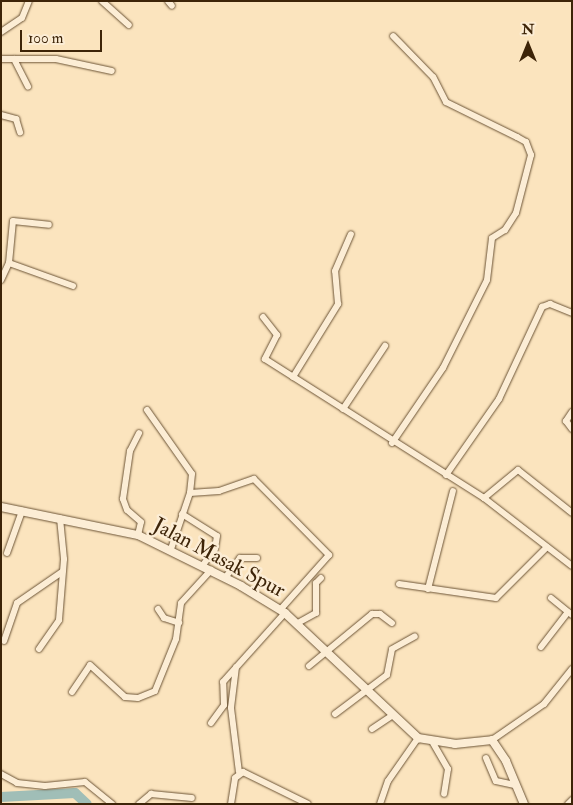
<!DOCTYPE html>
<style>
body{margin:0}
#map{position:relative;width:573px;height:805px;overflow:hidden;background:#fbe4be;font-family:"IM FELL Double Pica",serif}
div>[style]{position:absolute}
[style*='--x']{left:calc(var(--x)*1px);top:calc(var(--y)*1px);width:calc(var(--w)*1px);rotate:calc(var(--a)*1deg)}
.river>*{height:10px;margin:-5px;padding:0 5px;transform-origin:5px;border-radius:5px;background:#a0beb7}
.roads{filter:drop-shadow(0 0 1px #6c5436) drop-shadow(0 0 1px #6c5436)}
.minor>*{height:6px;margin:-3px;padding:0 3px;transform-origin:3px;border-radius:3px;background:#fcedd5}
.tertiary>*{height:8px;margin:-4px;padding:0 4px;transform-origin:4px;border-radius:4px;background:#fcedd5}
span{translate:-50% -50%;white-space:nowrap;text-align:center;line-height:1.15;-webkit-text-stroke:5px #fcedd5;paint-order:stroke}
.street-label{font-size:21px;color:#3d2408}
.frame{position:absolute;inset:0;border:2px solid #3d2408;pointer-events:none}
.north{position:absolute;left:503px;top:20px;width:50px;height:50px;-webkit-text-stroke:4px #fcedd5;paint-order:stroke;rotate:0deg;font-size:14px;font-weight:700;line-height:20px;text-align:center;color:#3d2408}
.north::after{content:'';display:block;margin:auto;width:18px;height:22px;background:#3d2408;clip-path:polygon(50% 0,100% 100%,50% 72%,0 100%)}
.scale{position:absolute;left:20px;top:30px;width:82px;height:22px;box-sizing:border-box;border:2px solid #3d2408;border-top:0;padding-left:6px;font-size:15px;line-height:18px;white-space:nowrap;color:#3d2408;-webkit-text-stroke:4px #fcedd5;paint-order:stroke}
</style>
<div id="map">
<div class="river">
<div style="--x:1;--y:797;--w:74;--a:-3.1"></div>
<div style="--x:75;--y:793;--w:16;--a:43"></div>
</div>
<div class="roads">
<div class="minor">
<div style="--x:102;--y:1;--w:36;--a:42"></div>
<div style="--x:168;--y:1;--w:6;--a:51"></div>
<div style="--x:1;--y:32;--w:25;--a:-34"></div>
<div style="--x:22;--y:18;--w:18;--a:-68"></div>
<div style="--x:1;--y:59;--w:55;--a:0"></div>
<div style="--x:56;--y:59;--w:57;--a:12.1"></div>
<div style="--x:14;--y:59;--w:31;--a:63"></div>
<div style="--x:1;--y:115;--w:16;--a:15"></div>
<div style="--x:16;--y:119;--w:14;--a:73"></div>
<div style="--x:9;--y:263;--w:42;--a:-84.6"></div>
<div style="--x:13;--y:221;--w:36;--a:6"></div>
<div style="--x:1;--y:280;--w:19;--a:-65"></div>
<div style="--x:9;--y:263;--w:68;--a:19.8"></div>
<div style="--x:263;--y:317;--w:23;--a:52"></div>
<div style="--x:277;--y:335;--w:27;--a:117"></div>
<div style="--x:265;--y:359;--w:259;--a:32.4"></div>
<div style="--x:484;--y:498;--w:111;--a:37.7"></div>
<div style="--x:293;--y:377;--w:86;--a:-58.3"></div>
<div style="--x:338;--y:304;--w:33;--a:-95"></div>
<div style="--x:335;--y:271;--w:40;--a:-66.6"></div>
<div style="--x:343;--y:409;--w:76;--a:-56.3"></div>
<div style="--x:147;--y:410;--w:78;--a:54.9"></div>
<div style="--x:192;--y:474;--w:19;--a:96"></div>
<div style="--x:572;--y:412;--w:11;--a:124"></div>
<div style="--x:566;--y:421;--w:10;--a:53"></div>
<div style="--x:392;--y:443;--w:91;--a:-55.8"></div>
<div style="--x:443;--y:368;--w:98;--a:-63.4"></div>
<div style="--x:487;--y:280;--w:42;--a:-83.2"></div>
<div style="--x:492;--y:238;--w:15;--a:-32"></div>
<div style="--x:505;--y:230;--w:20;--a:-57"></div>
<div style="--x:516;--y:213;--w:60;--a:-75.5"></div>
<div style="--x:531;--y:155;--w:14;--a:-111"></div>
<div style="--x:526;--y:142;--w:10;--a:-151"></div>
<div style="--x:517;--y:137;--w:79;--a:-153.8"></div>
<div style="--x:446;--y:102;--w:28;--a:-117"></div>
<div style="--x:433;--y:77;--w:57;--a:-134.3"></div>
<div style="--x:446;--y:475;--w:93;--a:-55.1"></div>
<div style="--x:499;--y:399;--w:102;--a:-64.9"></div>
<div style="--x:542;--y:307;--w:9;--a:-21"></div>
<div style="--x:550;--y:304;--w:24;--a:22"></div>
<div style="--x:484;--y:498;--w:44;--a:-39.5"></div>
<div style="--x:518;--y:470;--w:69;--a:38.5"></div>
<div style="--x:182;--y:514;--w:41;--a:32.2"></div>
<div style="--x:217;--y:536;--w:13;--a:99"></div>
<div style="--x:215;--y:549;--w:21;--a:127"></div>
<div style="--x:138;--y:535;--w:13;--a:-77"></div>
<div style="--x:141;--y:522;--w:18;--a:-139"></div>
<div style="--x:127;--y:510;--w:12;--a:-110"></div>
<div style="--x:123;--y:499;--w:49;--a:-81.7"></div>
<div style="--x:130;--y:451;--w:20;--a:-63"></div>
<div style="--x:171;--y:549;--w:59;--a:-71.3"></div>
<div style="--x:190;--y:493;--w:29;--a:-4"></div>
<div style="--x:219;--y:491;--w:37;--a:-19"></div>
<div style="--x:254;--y:479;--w:107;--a:45.4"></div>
<div style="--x:329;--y:555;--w:74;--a:131.7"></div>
<div style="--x:7;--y:553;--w:45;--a:-70.3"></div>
<div style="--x:225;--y:578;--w:25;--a:-53"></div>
<div style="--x:240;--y:558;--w:17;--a:0"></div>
<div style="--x:399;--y:584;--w:98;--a:8.2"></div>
<div style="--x:496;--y:598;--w:72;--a:-45"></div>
<div style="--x:428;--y:589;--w:101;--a:-75.7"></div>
<div style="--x:551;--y:598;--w:27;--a:39"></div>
<div style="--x:158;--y:609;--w:11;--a:56"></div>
<div style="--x:164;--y:618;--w:16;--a:18"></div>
<div style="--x:296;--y:624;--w:23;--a:-29"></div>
<div style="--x:316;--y:613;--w:30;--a:-90"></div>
<div style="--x:316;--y:583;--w:7;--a:-45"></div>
<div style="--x:4;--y:641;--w:40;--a:-71.1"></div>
<div style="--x:17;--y:603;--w:55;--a:-34.6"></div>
<div style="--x:541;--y:647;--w:44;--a:-52.4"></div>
<div style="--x:39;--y:649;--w:35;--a:-55"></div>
<div style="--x:59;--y:620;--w:61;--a:-85.3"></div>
<div style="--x:64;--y:559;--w:41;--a:-95.6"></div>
<div style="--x:309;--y:666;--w:82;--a:-39.5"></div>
<div style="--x:372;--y:614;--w:8;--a:0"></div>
<div style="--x:380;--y:614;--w:15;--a:37"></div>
<div style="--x:236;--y:667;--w:41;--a:97"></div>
<div style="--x:231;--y:708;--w:64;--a:82.9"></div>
<div style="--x:72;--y:692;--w:32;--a:-56"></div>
<div style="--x:90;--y:665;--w:47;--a:42.4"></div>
<div style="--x:125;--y:697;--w:13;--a:4"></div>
<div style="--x:138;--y:698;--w:18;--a:-22"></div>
<div style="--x:155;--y:691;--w:56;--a:-68"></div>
<div style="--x:176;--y:639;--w:36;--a:-82"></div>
<div style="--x:181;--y:603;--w:45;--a:-47.7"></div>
<div style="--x:335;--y:714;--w:65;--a:-36.9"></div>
<div style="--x:387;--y:675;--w:26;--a:-79"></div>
<div style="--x:392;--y:649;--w:26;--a:-29"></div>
<div style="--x:211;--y:723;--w:22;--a:-54"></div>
<div style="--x:224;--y:705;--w:23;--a:-92"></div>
<div style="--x:223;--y:682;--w:93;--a:-48.1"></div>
<div style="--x:372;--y:729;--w:23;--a:-34"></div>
<div style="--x:492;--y:740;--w:63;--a:-34.7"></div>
<div style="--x:544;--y:704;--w:45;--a:-51.3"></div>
<div style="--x:433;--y:743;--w:30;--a:60"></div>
<div style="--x:448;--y:769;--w:25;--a:99"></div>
<div style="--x:486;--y:758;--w:25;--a:67"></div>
<div style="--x:496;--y:781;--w:19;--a:12"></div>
<div style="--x:1;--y:774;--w:18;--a:29"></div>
<div style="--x:17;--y:783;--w:28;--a:6"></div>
<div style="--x:45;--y:786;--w:40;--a:-5.7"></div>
<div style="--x:85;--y:782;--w:35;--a:39"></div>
<div style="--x:139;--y:804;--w:16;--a:-40"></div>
<div style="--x:151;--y:794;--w:41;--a:5.6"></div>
<div style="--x:231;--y:804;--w:26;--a:-81"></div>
<div style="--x:235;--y:778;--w:10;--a:-37"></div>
<div style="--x:243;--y:772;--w:72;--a:26.2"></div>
<div style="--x:380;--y:804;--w:24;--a:-71"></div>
<div style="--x:388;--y:781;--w:52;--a:-55.1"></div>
<div style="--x:568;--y:804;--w:6;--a:-45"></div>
</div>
<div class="tertiary">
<div style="--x:1;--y:507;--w:140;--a:11.6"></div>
<div style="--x:138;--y:535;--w:115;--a:26.3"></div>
<div style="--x:241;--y:586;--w:52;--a:31.5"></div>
<div style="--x:285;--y:613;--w:183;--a:43.2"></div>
<div style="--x:418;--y:738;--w:37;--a:9"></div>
<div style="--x:455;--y:744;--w:37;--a:-6"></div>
<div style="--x:492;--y:740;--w:25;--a:56"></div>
<div style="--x:506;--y:761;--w:47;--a:67.3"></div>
</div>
</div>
<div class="street-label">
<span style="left:219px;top:558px;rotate:28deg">Jalan Masak Spur</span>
</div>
<div class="frame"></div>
<div class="north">N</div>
<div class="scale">100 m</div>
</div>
